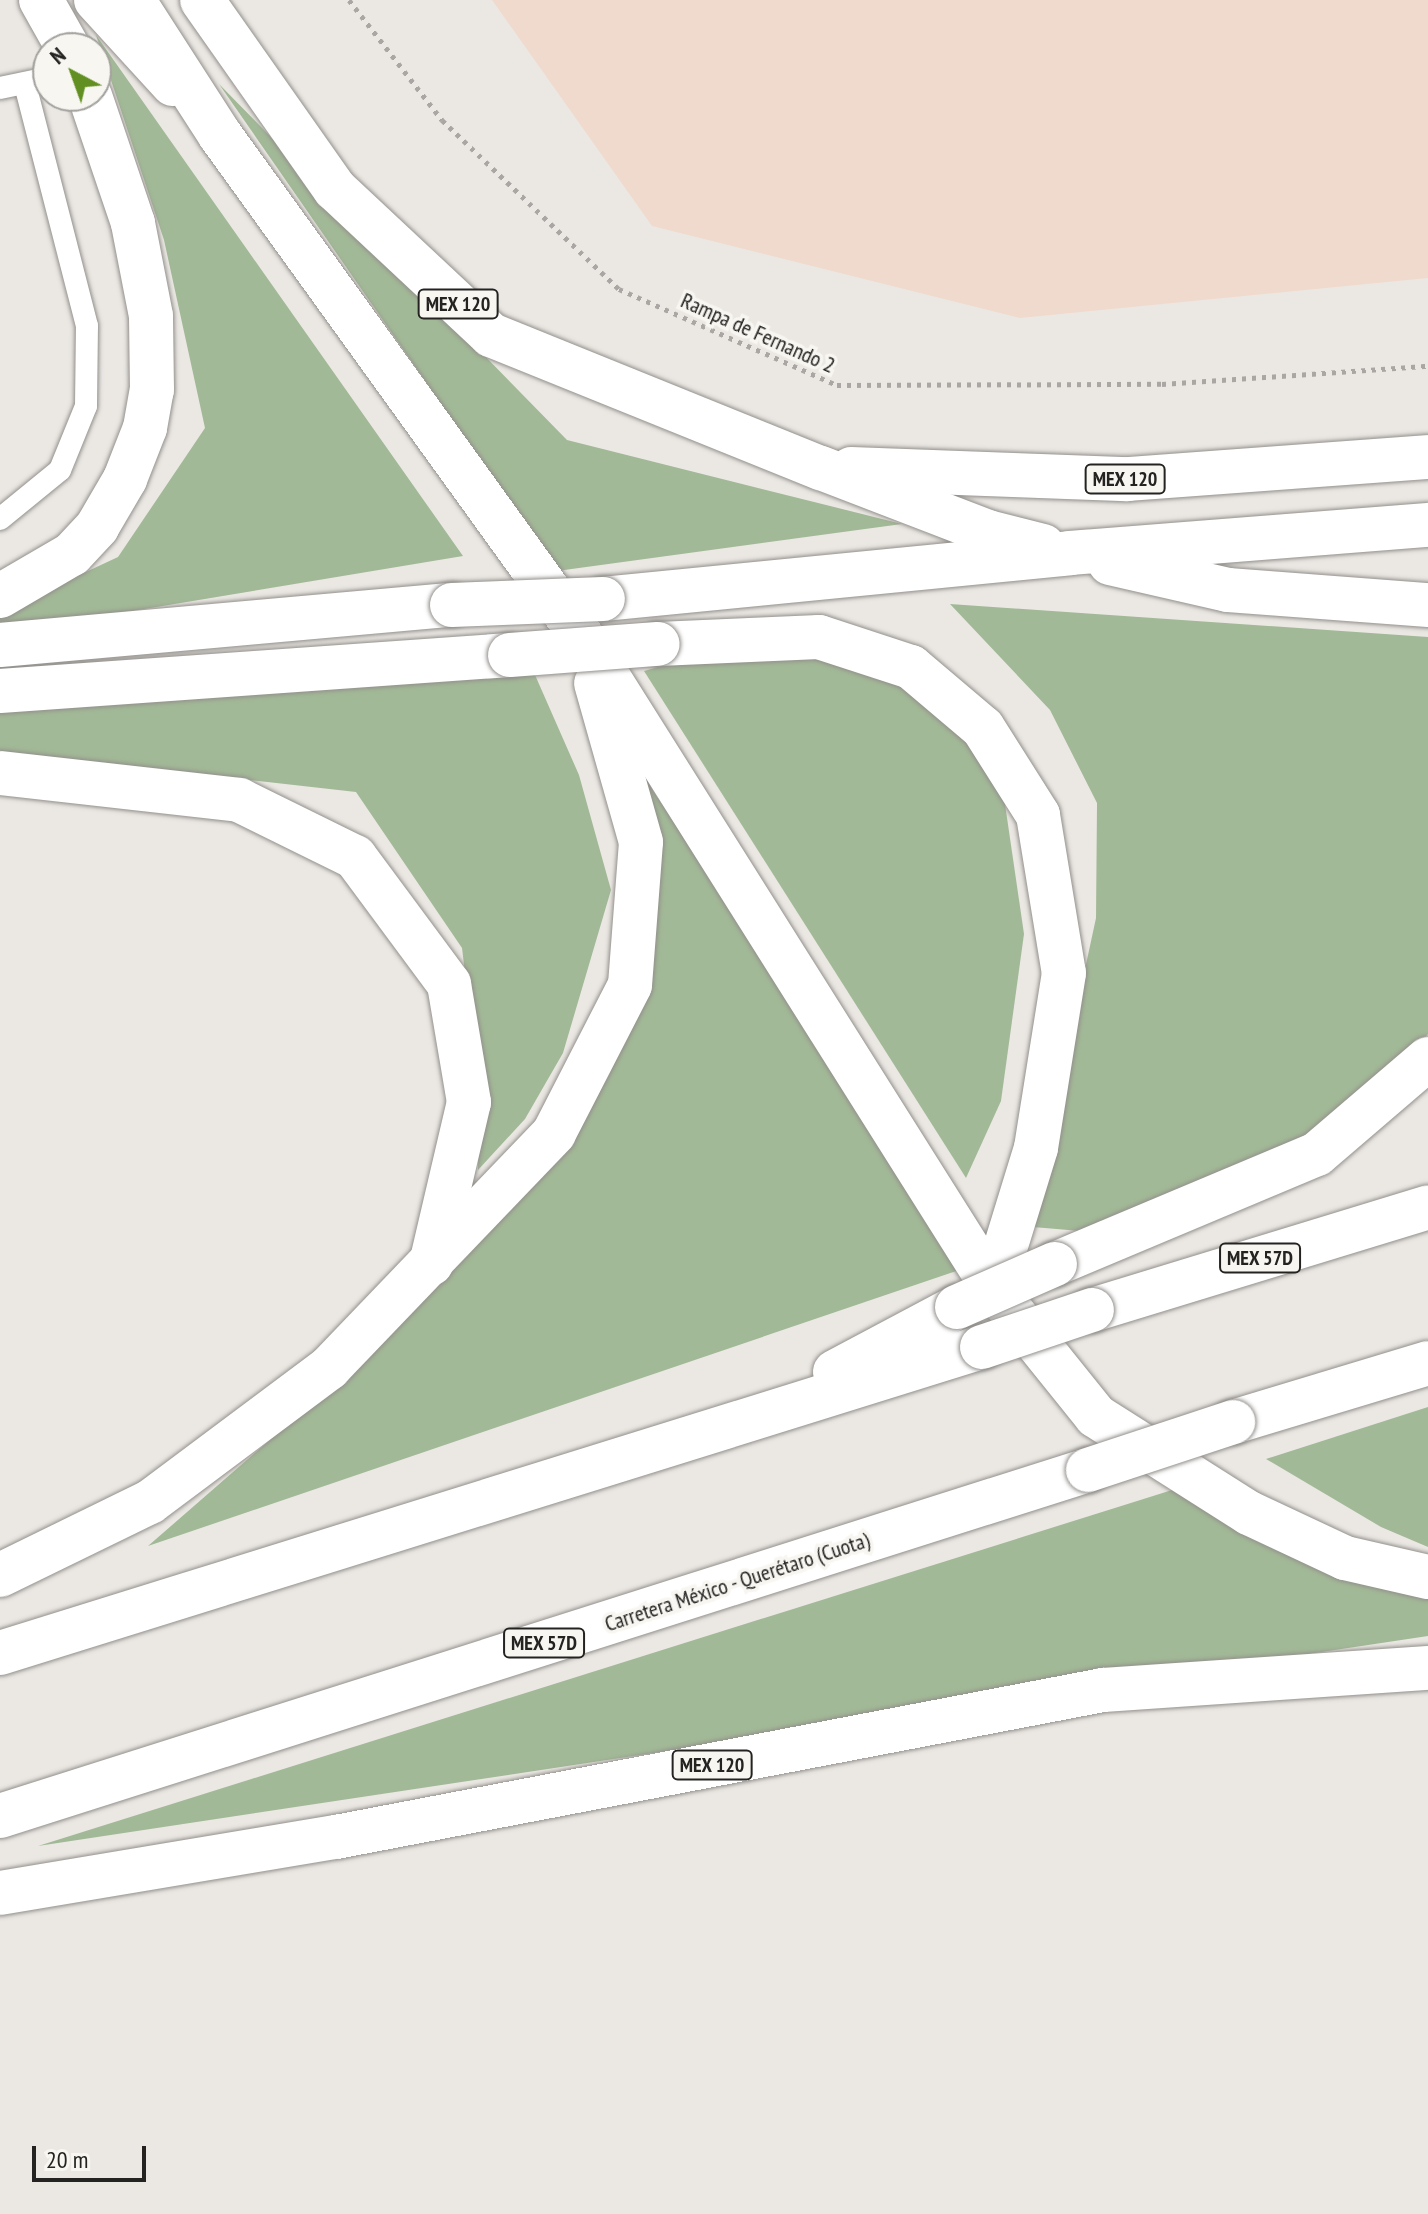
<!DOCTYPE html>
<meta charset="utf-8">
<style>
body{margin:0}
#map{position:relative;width:1428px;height:2214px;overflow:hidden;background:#ebe8e4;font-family:"PT Sans Narrow",sans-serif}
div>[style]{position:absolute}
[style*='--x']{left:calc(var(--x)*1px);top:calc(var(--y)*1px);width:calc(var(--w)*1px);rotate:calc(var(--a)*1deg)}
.education>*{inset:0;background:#f0dacd}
.forest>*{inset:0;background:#a2b997}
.path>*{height:5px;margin-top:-2.5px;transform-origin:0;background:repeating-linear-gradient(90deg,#a9a6a3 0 4px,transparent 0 10px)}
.roads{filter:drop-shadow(0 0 2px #93908c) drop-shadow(0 0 2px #93908c)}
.lane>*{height:22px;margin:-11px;padding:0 11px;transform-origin:11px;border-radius:11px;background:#fff}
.secondary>*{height:44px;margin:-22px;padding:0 22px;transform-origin:22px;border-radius:22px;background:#fff}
.primary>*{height:44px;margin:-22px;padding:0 22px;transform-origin:22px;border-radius:22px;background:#fff}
.highway>*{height:44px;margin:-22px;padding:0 22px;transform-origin:22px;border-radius:22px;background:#fff}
.bridges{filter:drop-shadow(0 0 2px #93908c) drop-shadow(0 0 2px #93908c)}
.highway-bridge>*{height:44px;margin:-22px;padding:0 22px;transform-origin:22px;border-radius:22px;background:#fff}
span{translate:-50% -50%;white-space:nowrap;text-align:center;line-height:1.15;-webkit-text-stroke:7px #f8f6f1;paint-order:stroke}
.shield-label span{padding:2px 6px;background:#f8f6f1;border:2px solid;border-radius:6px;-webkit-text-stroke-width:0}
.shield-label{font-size:20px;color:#242322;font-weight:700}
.street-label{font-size:22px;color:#242322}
.north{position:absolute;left:32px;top:32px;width:80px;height:80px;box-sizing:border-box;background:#f8f6f1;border:2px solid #a3a29e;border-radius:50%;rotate:319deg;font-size:22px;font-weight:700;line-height:32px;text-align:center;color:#242322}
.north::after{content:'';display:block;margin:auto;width:28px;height:36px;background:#628f21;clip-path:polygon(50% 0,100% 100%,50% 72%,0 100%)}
.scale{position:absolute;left:32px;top:2146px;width:114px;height:36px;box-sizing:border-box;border:4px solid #242322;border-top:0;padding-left:10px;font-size:24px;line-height:28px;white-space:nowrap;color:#242322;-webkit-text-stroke:6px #f8f6f1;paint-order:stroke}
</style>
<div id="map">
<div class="education">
<div style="clip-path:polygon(492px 0,1428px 0,1428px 278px,1020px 318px,652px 226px)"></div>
</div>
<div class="forest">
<div style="clip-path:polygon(96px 35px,463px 556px,0 633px,0 612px,118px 557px,205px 428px,164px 240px)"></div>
<div style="clip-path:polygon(219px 84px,567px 440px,902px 524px,557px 571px)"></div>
<div style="clip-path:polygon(950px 604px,1428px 637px,1428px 1034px,1342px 1129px,1080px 1231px,1021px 1226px,1058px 1094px,1096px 918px,1097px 803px,1050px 710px)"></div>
<div style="clip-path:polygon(722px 649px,833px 656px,940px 700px,1005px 804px,1024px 934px,1001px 1101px,966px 1178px,644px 671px)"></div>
<div style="clip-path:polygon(528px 659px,579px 775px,611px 890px,563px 1053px,525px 1119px,478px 1170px,479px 1088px,462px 948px,356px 792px,0 752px,0 697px)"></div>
<div style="clip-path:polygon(617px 737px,971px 1266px,148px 1546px,309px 1406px,468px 1239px,652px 943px)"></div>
<div style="clip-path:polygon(1428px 1407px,1428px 1547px,1381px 1527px,1266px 1459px)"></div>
<div style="clip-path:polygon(1204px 1480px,1428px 1598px,1428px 1636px,38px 1846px)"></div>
</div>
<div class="path">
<div style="--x:349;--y:0;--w:152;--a:52.2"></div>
<div style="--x:442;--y:120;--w:245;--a:43.7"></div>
<div style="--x:619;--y:289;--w:238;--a:23.8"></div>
<div style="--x:837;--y:385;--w:325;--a:-0.2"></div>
<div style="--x:1162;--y:384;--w:267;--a:-3.9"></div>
</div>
<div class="roads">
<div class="lane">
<div style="--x:0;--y:88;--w:49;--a:-11.8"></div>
<div style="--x:0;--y:519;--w:77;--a:-39.2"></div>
<div style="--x:60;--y:470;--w:69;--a:-67.9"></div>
<div style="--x:86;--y:406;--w:80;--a:-89.3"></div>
<div style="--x:87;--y:326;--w:250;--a:-104.4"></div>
</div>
<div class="secondary">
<div style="--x:41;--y:0;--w:55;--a:60.6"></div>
<div style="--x:96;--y:0;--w:114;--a:47.5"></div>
<div style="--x:0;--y:596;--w:83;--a:-30.3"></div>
<div style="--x:72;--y:554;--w:37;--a:-47"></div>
<div style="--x:97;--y:527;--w:56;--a:-59.7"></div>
<div style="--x:125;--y:479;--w:55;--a:-68.6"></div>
<div style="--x:145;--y:428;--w:39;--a:-80"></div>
<div style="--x:152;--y:390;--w:74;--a:-90.8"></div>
<div style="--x:151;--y:316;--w:95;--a:-101"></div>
<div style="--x:133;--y:223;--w:134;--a:-108.7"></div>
</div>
<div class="primary">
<div style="--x:133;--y:0;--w:161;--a:57.2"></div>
<div style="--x:220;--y:135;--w:629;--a:54.19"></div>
<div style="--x:202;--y:0;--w:231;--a:54.9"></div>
<div style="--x:335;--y:189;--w:214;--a:43.1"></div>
<div style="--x:491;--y:335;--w:356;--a:22"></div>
</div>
<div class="highway">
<div style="--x:821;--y:468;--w:179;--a:21"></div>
<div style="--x:988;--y:532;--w:57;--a:14.3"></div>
<div style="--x:851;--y:469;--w:277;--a:2.1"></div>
<div style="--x:1128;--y:479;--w:301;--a:-4.2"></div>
<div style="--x:1110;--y:563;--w:121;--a:12.9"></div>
<div style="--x:1228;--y:590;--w:201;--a:4.3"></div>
<div style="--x:603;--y:599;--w:469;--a:-5.6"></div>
<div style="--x:1070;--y:553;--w:359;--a:-4.5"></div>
<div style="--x:658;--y:644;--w:161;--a:-2.5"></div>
<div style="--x:819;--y:637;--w:97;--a:18.1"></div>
<div style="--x:911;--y:667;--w:94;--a:40.3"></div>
<div style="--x:983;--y:728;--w:103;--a:57.7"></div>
<div style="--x:1038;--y:815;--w:160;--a:80.7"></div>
<div style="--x:1064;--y:973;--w:177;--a:99.1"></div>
<div style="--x:1036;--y:1148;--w:146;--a:107.1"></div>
<div style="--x:0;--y:645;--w:454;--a:-5.1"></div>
<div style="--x:588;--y:645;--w:760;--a:57.79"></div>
<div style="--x:993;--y:1288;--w:164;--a:51.2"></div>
<div style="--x:1096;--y:1416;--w:181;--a:32.4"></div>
<div style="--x:1249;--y:1513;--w:106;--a:25.1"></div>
<div style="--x:1345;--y:1558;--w:85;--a:12.9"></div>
<div style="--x:0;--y:691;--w:511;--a:-4.04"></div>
<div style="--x:0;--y:773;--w:241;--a:6.4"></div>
<div style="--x:239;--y:800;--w:129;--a:26.2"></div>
<div style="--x:355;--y:857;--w:158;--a:53.5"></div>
<div style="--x:449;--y:984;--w:120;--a:80.4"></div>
<div style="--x:469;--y:1102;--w:166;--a:103.2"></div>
<div style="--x:1055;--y:1264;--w:284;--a:-22.8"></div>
<div style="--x:1317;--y:1154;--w:146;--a:-40.6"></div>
<div style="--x:1092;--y:1310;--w:351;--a:-17"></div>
<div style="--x:835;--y:1372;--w:138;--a:-28"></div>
<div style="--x:1233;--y:1422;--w:204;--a:-16.8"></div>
<div style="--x:0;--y:1575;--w:167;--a:-26"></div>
<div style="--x:150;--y:1502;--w:224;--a:-36.8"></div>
<div style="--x:329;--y:1368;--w:325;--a:-46.2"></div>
<div style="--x:554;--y:1133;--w:166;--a:-62.8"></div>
<div style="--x:630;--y:985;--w:143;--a:-85.6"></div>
<div style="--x:641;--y:842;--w:165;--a:-105.8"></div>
<div style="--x:0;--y:1653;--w:1029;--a:-17.31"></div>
<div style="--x:0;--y:1816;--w:1142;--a:-17.64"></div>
<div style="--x:0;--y:1893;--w:341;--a:-9.5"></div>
<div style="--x:336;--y:1837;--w:781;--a:-10.85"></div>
<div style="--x:1103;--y:1690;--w:326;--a:-3.9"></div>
</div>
</div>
<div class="bridges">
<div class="highway-bridge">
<div style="--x:452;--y:605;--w:151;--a:-2.3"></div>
<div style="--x:510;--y:655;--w:148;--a:-4.3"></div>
<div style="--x:957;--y:1307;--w:107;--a:-23.7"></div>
<div style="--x:982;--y:1347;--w:116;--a:-18.6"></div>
<div style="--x:1088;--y:1470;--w:153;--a:-18.3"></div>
</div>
</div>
<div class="shield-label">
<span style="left:458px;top:304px">MEX 120</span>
<span style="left:1125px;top:479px">MEX 120</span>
<span style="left:1260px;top:1258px">MEX 57D</span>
<span style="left:544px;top:1643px">MEX 57D</span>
<span style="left:712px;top:1765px">MEX 120</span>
</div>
<div class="street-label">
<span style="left:758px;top:333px;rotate:24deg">Rampa de Fernando 2</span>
<span style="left:737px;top:1582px;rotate:-18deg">Carretera México - Querétaro (Cuota)</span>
</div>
<div class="north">N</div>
<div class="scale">20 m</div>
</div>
